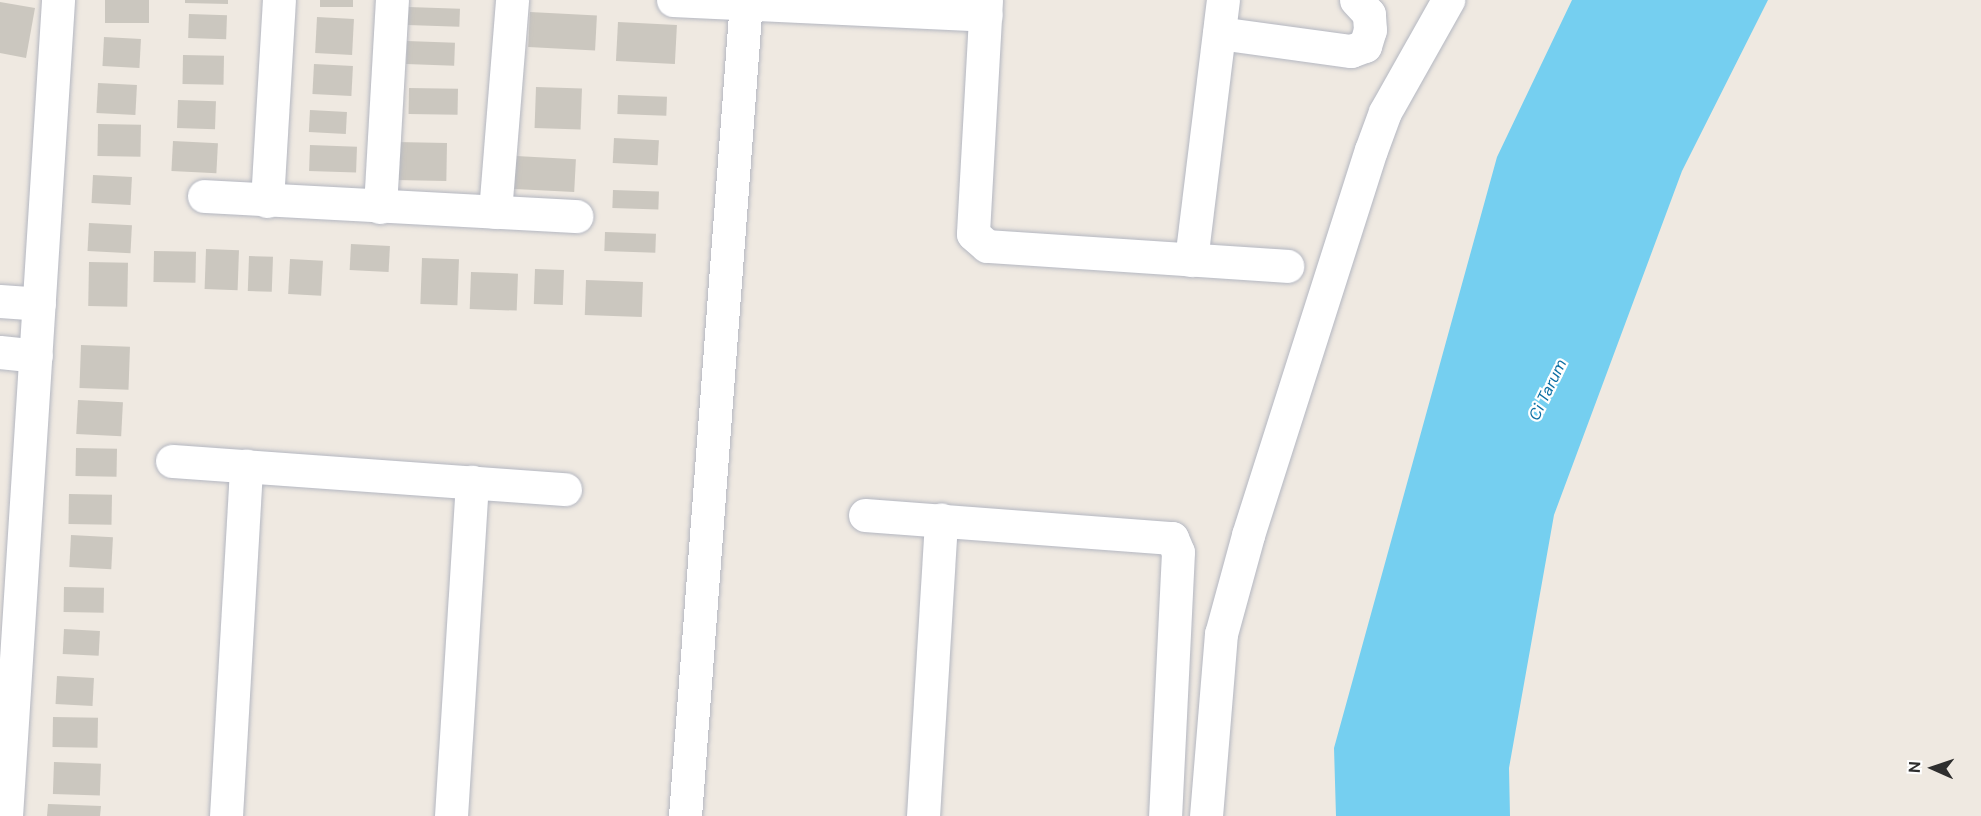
<!DOCTYPE html>
<style>
body{margin:0}
#map{position:relative;width:1981px;height:816px;overflow:hidden;background:#efe9e1;font-family:"DM Sans",sans-serif}
div>[style]{position:absolute}
[style*='--x']{left:calc(var(--x)*1px);top:calc(var(--y)*1px);width:calc(var(--w)*1px);rotate:calc(var(--a)*1deg)}
.water>*{inset:0;background:#75cff0}
.building>*{inset:0;background:#cbc7bf;transform-origin:0 0}
.roads{filter:drop-shadow(0 0 2px #b4b7c1) drop-shadow(0 0 2px #b4b7c1)}
.minor>*{height:33px;margin:-16.5px;padding:0 16.5px;transform-origin:16.5px;border-radius:16.5px;background:#fff}
span{translate:-50% -50%;white-space:nowrap;text-align:center;line-height:1.15;-webkit-text-stroke:4.5px #fff;paint-order:stroke}
.water-label{font-size:16px;color:#0d6fa3;font-style:italic}
.north{position:absolute;left:1903px;top:738px;width:60px;height:60px;-webkit-text-stroke:4px #fff;paint-order:stroke;rotate:273deg;font-size:16px;font-weight:700;line-height:24px;text-align:center;color:#2e2e2e}
.north::after{content:'';display:block;margin:auto;width:21px;height:27px;background:#2e2e2e;clip-path:polygon(50% 0,100% 100%,50% 72%,0 100%)}
</style>
<div id="map">
<div class="water">
<div style="clip-path:polygon(1572px 0,1768px 0,1682px 171px,1554px 515px,1509px 768px,1510px 816px,1336px 816px,1334px 748px,1497px 157px)"></div>
</div>
<div class="building">
<div style="left:105px;top:0;width:44px;height:23px"></div>
<div style="clip-path:polygon(185px 0,228px 0,228px 4px,185px 3px)"></div>
<div style="left:320px;top:0;width:33px;height:7px"></div>
<div style="clip-path:polygon(0 2px,35px 8px,26px 58px,0 53px)"></div>
<div style="left:408px;top:7px;width:52px;height:18px;rotate:2deg"></div>
<div style="left:530px;top:12px;width:67px;height:35px;rotate:3deg"></div>
<div style="left:189px;top:14px;width:38px;height:24px;rotate:2deg"></div>
<div style="left:317px;top:17px;width:37px;height:36px;rotate:3deg"></div>
<div style="left:618px;top:22px;width:59px;height:39px;rotate:3deg"></div>
<div style="left:104px;top:37px;width:37px;height:29px;rotate:3deg"></div>
<div style="left:407px;top:41px;width:48px;height:23px;rotate:2deg"></div>
<div style="left:183px;top:55px;width:41px;height:29px;rotate:1deg"></div>
<div style="left:314px;top:64px;width:39px;height:30px;rotate:3deg"></div>
<div style="left:98px;top:83px;width:39px;height:30px;rotate:3deg"></div>
<div style="left:536px;top:87px;width:46px;height:41px;rotate:2deg"></div>
<div style="left:409px;top:88px;width:49px;height:26px;rotate:1deg"></div>
<div style="left:618px;top:95px;width:49px;height:19px;rotate:2deg"></div>
<div style="left:178px;top:100px;width:38px;height:28px;rotate:2deg"></div>
<div style="left:310px;top:110px;width:37px;height:22px;rotate:3deg"></div>
<div style="left:98px;top:124px;width:43px;height:32px;rotate:1deg"></div>
<div style="left:614px;top:138px;width:45px;height:25px;rotate:3deg"></div>
<div style="left:173px;top:141px;width:45px;height:30px;rotate:3deg"></div>
<div style="left:396px;top:142px;width:51px;height:38px;rotate:1deg"></div>
<div style="left:310px;top:145px;width:47px;height:26px;rotate:2deg"></div>
<div style="left:516px;top:156px;width:60px;height:33px;rotate:3deg"></div>
<div style="left:93px;top:175px;width:39px;height:28px;rotate:3deg"></div>
<div style="left:613px;top:190px;width:46px;height:18px;rotate:2deg"></div>
<div style="left:89px;top:223px;width:43px;height:28px;rotate:3deg"></div>
<div style="left:605px;top:232px;width:51px;height:19px;rotate:2deg"></div>
<div style="left:351px;top:244px;width:39px;height:26px;rotate:3deg"></div>
<div style="left:206px;top:249px;width:33px;height:40px;rotate:2deg"></div>
<div style="left:154px;top:251px;width:42px;height:31px;rotate:1deg"></div>
<div style="left:249px;top:256px;width:24px;height:35px;rotate:2deg"></div>
<div style="left:422px;top:258px;width:37px;height:46px;rotate:2deg"></div>
<div style="left:290px;top:259px;width:33px;height:35px;rotate:3deg"></div>
<div style="left:89px;top:262px;width:39px;height:44px;rotate:1deg"></div>
<div style="left:535px;top:269px;width:29px;height:35px;rotate:2deg"></div>
<div style="left:471px;top:272px;width:47px;height:37px;rotate:2deg"></div>
<div style="left:586px;top:280px;width:57px;height:35px;rotate:2deg"></div>
<div style="left:81px;top:345px;width:49px;height:43px;rotate:2deg"></div>
<div style="left:78px;top:400px;width:45px;height:34px;rotate:3deg"></div>
<div style="left:76px;top:448px;width:41px;height:28px;rotate:1deg"></div>
<div style="left:69px;top:494px;width:43px;height:30px;rotate:1deg"></div>
<div style="left:71px;top:535px;width:42px;height:32px;rotate:3deg"></div>
<div style="left:64px;top:587px;width:40px;height:25px;rotate:1deg"></div>
<div style="left:64px;top:629px;width:36px;height:25px;rotate:3deg"></div>
<div style="left:57px;top:676px;width:37px;height:28px;rotate:3deg"></div>
<div style="left:53px;top:717px;width:45px;height:30px;rotate:1deg"></div>
<div style="left:54px;top:762px;width:47px;height:32px;rotate:2deg"></div>
<div style="clip-path:polygon(48px 804px,101px 806px,100px 816px,47px 816px)"></div>
</div>
<div class="roads">
<div class="minor">
<div style="--x:673;--y:0;--w:313;--a:2.7"></div>
<div style="--x:986;--y:0;--w:234;--a:93.2"></div>
<div style="--x:973;--y:234;--w:18;--a:41"></div>
<div style="--x:987;--y:246;--w:301;--a:3.8"></div>
<div style="--x:1219;--y:33;--w:133;--a:7.8"></div>
<div style="--x:1351;--y:51;--w:15;--a:-20"></div>
<div style="--x:1365;--y:46;--w:17;--a:-73"></div>
<div style="--x:1370;--y:30;--w:16;--a:-94"></div>
<div style="--x:1369;--y:14;--w:19;--a:-133"></div>
<div style="--x:204;--y:196;--w:373;--a:3.1"></div>
<div style="--x:267;--y:201;--w:201;--a:-86.6"></div>
<div style="--x:380;--y:207;--w:207;--a:-86.7"></div>
<div style="--x:495;--y:212;--w:213;--a:-85.4"></div>
<div style="--x:1191;--y:260;--w:262;--a:-83"></div>
<div style="--x:0;--y:301;--w:39;--a:4"></div>
<div style="--x:0;--y:352;--w:36;--a:6"></div>
<div style="--x:172;--y:461;--w:394;--a:4.1"></div>
<div style="--x:865;--y:515;--w:308;--a:4.3"></div>
<div style="--x:1172;--y:538;--w:15;--a:67"></div>
<div style="--x:1178;--y:552;--w:264;--a:92.8"></div>
<div style="--x:6;--y:816;--w:818;--a:-86.35"></div>
<div style="--x:226;--y:816;--w:351;--a:-86.7"></div>
<div style="--x:451;--y:816;--w:335;--a:-86.4"></div>
<div style="--x:685;--y:816;--w:818;--a:-85.72"></div>
<div style="--x:923;--y:816;--w:297;--a:-86.5"></div>
<div style="--x:1206;--y:816;--w:183;--a:-85.3"></div>
<div style="--x:1221;--y:634;--w:103;--a:-74.7"></div>
<div style="--x:1248;--y:535;--w:404;--a:-72.3"></div>
<div style="--x:1371;--y:150;--w:40;--a:-69.8"></div>
<div style="--x:1385;--y:112;--w:129;--a:-60.6"></div>
</div>
</div>
<div class="water-label">
<span style="left:1548px;top:390px;rotate:-64deg">Ci Tarum</span>
</div>
<div class="north">N</div>
</div>
